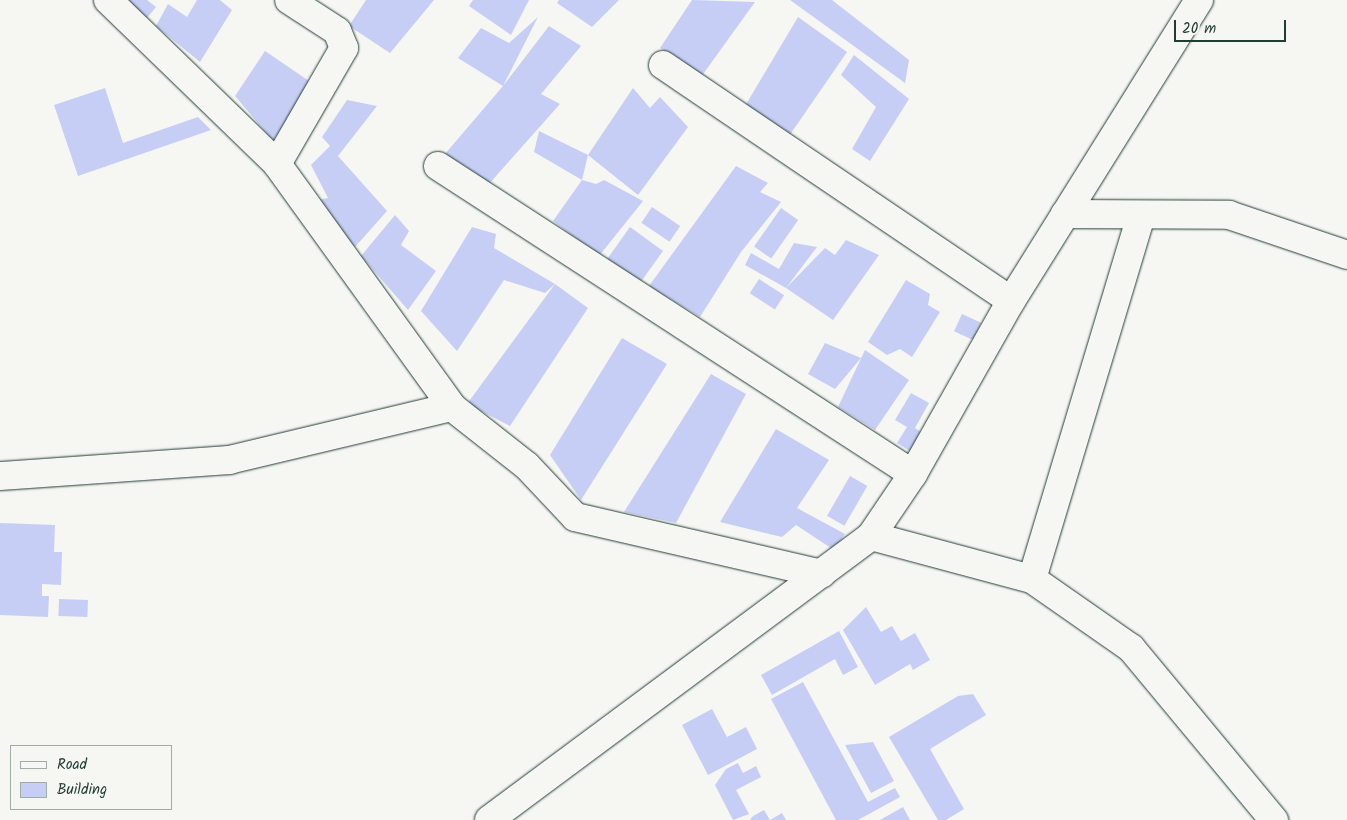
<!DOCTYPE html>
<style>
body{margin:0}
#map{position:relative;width:1347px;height:820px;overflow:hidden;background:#f6f6f2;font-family:Kalam,sans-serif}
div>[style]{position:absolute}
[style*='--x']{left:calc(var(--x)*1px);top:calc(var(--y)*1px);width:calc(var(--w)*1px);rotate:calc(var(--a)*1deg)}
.building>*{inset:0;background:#c7cef6;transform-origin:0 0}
.roads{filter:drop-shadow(0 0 1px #1f3d34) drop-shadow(0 0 1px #1f3d34)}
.minor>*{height:28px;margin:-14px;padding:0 14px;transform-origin:14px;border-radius:14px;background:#f6f6f2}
span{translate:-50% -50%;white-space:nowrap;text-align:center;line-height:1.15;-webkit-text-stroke:4px #f6f6f2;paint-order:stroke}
.legend{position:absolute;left:10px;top:745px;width:162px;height:65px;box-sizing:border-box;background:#f6f6f2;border:1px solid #a0aca6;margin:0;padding:6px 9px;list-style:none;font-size:15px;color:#1f3d34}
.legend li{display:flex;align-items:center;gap:10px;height:25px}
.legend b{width:25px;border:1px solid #a0aca6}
.scale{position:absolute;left:1174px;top:20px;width:112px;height:22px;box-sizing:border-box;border:2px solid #1f3d34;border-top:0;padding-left:6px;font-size:15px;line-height:18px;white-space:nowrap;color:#1f3d34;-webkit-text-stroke:4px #f6f6f2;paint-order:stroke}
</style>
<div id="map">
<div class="building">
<div style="clip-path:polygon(126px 0,147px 0,156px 7px,147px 18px)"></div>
<div style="clip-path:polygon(197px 0,220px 0,232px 10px,200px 62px,156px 26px,168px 4px,187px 17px)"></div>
<div style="clip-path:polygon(366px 0,434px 0,390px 53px,349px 26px)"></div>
<div style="clip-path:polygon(473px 0,529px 0,511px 35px,469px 6px)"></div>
<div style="clip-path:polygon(559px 0,619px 0,592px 27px,557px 3px)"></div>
<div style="clip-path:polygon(692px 0,755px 2px,701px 77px,660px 48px)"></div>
<div style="clip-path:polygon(790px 0,832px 0,909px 60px,905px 83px)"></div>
<div style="clip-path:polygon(538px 17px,503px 86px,549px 26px,581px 46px,541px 94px,560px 104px,488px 185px,445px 154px,503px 86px,458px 58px,481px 28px,509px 43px)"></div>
<div style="clip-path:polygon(798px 17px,847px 52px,787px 139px,745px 106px)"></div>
<div style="clip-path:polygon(265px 51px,312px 83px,273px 141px,235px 96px)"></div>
<div style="clip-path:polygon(854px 55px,909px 99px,870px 161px,852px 149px,876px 107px,841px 75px)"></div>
<div style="clip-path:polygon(105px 88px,123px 143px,198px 117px,211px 130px,78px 176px,54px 105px)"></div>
<div style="clip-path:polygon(633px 88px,650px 108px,660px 97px,688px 127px,638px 195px,588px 155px)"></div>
<div style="clip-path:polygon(347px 100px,377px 106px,338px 156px,387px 211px,355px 247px,318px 200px,328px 198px,311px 165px,330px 146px,322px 137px)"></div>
<div style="clip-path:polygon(539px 131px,588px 155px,582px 180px,534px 152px)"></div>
<div style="clip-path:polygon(736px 166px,768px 183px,760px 192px,781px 202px,741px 252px,700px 317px,649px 286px)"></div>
<div style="clip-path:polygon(582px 180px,596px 184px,604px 180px,643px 201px,599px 256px,553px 221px)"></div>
<div style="left:652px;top:207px;width:34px;height:19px;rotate:34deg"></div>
<div style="left:781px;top:208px;width:21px;height:47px;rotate:35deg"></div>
<div style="clip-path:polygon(395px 215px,409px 231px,401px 245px,436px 271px,408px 310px,361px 256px)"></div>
<div style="clip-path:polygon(472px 227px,496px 234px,494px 248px,555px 284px,545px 293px,504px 280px,457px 351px,421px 311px)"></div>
<div style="clip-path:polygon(630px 227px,663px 251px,640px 283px,603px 265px)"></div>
<div style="clip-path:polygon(846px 240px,879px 255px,833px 320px,786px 288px,825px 248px,835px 255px)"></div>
<div style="clip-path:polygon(794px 243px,817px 247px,786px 288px,745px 265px,751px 253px,779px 269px)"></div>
<div style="left:759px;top:279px;width:30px;height:17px;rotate:33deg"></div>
<div style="clip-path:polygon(906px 280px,930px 294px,928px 305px,940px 312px,912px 357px,900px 349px,887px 355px,868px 342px)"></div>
<div style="clip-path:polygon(555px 284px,588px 308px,510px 426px,467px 404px)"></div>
<div style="left:962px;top:314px;width:21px;height:19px;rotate:25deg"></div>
<div style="clip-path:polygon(622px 338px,667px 364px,581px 500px,550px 455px)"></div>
<div style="clip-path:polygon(825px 343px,861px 358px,835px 389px,808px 374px)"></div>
<div style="clip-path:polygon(865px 350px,909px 380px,875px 430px,838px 407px)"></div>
<div style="clip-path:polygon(711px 374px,746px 394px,676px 523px,624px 512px)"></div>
<div style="clip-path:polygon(911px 393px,929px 403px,915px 428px,924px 434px,913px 453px,897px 443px,907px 427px,895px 420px)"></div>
<div style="clip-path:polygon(776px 429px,829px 460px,797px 508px,845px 534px,834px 550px,796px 525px,782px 537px,720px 522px)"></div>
<div style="left:850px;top:476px;width:20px;height:46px;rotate:30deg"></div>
<div style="clip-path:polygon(0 523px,55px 525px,54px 552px,62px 552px,61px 585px,42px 584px,42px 596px,49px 596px,48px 617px,0 615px)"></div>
<div style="left:59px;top:599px;width:29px;height:17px;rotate:2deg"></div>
<div style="clip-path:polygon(866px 607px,881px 632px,892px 626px,901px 641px,915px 633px,930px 660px,913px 670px,910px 664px,875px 685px,843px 630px)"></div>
<div style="clip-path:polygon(839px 631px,858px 667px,843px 675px,835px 659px,772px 695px,761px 675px)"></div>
<div style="clip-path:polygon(803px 682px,868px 802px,895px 788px,900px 797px,858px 820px,836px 820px,771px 699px)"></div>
<div style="clip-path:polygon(973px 694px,986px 715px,930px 749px,964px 809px,946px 820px,938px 820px,889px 737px,958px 696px)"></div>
<div style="clip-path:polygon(712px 709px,727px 737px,746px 727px,757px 749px,708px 775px,682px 725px)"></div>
<div style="clip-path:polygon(873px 742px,894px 781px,871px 793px,845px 745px)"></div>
<div style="clip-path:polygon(738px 763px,743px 773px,756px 766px,761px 777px,736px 790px,749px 814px,733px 820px,715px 785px,726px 769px)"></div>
<div style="clip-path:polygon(903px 807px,910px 820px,880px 820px)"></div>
<div style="clip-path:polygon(764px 810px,770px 820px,750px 820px,753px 816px)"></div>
<div style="clip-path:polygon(782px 813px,786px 820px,770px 820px)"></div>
</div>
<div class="roads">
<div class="minor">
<div style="--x:108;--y:0;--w:235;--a:44.1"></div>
<div style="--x:277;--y:164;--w:299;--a:54.2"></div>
<div style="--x:452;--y:407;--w:95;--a:38.2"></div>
<div style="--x:527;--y:466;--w:70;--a:46.7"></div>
<div style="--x:575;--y:517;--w:253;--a:13"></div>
<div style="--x:663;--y:65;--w:420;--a:34.1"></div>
<div style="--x:277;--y:164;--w:134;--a:-60"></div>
<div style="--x:344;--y:48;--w:18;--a:-112"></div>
<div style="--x:337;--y:31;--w:57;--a:-147.1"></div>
<div style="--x:438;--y:166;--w:566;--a:32.96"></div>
<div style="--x:1065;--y:214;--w:164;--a:0.3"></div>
<div style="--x:1229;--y:215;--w:125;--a:18.7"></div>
<div style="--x:0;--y:476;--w:230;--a:-4"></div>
<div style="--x:229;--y:460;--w:229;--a:-13.4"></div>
<div style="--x:871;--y:536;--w:167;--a:15"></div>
<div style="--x:1032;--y:579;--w:121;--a:34.9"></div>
<div style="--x:1131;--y:648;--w:224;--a:50.3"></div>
<div style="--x:1032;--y:579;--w:380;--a:-73.3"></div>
<div style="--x:489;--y:820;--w:476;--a:-36.6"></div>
<div style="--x:871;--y:536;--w:75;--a:-55.9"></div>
<div style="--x:913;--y:474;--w:199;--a:-60.5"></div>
<div style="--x:1011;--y:301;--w:355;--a:-58"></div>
</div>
</div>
<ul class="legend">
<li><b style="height:6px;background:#f6f6f2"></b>Road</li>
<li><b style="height:14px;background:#c7cef6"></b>Building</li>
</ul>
<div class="scale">20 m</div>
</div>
